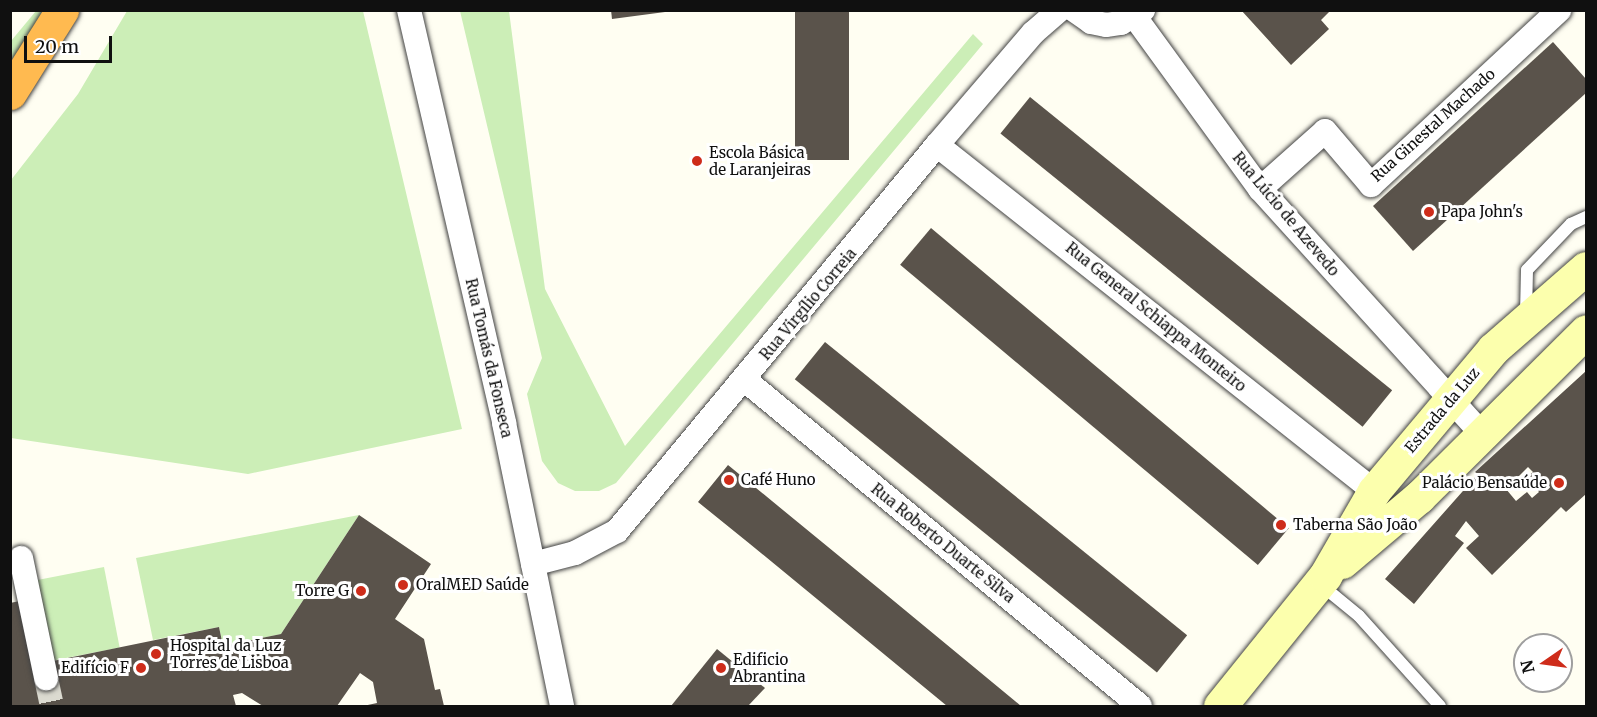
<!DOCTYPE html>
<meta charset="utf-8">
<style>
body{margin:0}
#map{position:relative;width:1597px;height:717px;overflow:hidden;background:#fffef2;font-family:Merriweather,serif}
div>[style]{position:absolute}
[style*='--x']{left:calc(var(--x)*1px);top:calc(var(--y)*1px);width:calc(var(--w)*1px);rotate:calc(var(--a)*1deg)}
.green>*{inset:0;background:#cceeb7;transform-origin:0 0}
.building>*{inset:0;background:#5a534b;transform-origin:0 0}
.street-tunnel>*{height:24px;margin-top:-12px;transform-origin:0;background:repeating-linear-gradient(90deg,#dbdad0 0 24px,transparent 0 36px)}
.roads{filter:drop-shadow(0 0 2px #434343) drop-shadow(0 0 2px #434343)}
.lane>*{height:12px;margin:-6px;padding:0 6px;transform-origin:6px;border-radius:6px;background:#fff}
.street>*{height:24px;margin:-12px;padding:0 12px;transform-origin:12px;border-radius:12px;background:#fff}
.secondary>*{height:33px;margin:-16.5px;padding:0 16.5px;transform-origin:16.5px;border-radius:16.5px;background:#fcffad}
.highway>*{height:33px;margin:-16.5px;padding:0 16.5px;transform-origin:16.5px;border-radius:16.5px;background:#ffba50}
.dots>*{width:16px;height:16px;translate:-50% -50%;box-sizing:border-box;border:3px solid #fff;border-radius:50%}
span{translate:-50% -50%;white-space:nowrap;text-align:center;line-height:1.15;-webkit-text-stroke:6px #fff;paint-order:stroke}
.street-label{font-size:15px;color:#101010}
.poi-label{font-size:15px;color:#101010}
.left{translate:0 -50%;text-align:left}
.right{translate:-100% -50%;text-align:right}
.frame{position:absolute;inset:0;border:12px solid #101010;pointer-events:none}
.north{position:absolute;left:1513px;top:633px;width:60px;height:60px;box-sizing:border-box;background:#fff;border:2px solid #9f9f9f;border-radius:50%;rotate:257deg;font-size:16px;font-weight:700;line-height:24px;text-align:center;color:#101010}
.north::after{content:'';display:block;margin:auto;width:21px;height:27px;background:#ce2c1a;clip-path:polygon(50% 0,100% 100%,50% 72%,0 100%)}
.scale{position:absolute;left:24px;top:36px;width:88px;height:27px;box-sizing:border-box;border:3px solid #101010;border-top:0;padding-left:8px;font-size:18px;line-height:21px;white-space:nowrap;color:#101010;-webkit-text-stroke:4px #fff;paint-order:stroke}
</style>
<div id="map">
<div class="green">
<div style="clip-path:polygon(36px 11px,46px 11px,11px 61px,11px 41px)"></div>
<div style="clip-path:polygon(127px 11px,363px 11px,462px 429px,248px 474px,11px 438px,11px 180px,78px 94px)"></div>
<div style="clip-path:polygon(460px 11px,509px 11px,545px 289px,625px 446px,973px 34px,983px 44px,616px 483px,599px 491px,575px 491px,558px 483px,542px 461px,527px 394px,542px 358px)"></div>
<div style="clip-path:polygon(359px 515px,281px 634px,223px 646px,219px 627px,153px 640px,136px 558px)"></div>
<div style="left:104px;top:567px;width:82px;height:69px;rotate:79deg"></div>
</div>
<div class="building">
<div style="clip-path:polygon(611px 10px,665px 10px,665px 12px,612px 19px)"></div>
<div style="left:795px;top:10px;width:54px;height:150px"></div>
<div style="clip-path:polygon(1241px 10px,1331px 10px,1321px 20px,1329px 29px,1291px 65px)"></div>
<div style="clip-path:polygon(1553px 42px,1586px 79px,1586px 93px,1413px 251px,1373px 206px)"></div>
<div style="left:1030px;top:97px;width:466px;height:47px;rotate:39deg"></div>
<div style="left:931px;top:228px;width:467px;height:48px;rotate:40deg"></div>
<div style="left:825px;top:342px;width:466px;height:48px;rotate:39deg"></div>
<div style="clip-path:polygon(evenodd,1586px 371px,1586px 494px,1566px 512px,1561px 507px,1492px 575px,1466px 548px,1479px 536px,1466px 521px,1455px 536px,1464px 543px,1414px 604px,1385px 579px,1478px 474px,1475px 472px,1586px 371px,1528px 467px,1533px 472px,1527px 477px,1539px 492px,1532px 498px,1527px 492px,1516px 501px,1506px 489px,1528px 467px)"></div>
<div style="clip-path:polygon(728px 465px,883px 592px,1021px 706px,947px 706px,750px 544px,698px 502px)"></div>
<div style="clip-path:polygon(359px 515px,431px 564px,395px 619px,424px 639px,435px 690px,440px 689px,444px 706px,363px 706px,377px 703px,373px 682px,360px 673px,337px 706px,263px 706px,242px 693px,233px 695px,236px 706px,10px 706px,10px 603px,20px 601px,53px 661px,219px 627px,223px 646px,281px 634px)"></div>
<div style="clip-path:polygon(717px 649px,765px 688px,748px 706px,671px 706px)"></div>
</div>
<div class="street-tunnel">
<div style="--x:46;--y:678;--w:29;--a:78"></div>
</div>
<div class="roads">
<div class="lane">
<div style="--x:1526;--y:314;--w:44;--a:-88.7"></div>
<div style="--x:1527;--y:270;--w:64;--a:-46.3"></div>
<div style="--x:1571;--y:224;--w:17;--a:-25"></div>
<div style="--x:1320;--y:584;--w:50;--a:39.4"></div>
<div style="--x:1359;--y:616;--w:121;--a:48"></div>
</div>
<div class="street">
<div style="--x:409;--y:10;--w:424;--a:77"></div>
<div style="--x:504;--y:423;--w:289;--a:78.4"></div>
<div style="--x:1074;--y:10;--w:21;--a:35"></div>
<div style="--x:1091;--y:22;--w:15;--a:11"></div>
<div style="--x:1106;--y:25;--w:15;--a:-8"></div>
<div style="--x:1121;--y:23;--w:26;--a:-31"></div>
<div style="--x:1135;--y:17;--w:213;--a:54"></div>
<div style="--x:1260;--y:189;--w:331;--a:47.8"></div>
<div style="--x:937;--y:145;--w:557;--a:38.37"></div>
<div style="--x:1260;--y:189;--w:87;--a:-41.7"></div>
<div style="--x:1325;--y:131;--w:71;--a:49.6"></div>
<div style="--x:1371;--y:185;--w:257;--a:-42.9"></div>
<div style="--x:745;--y:380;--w:512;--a:39.53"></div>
<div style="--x:21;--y:558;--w:123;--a:78.2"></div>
<div style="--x:533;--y:564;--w:43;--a:-14.7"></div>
<div style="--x:575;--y:553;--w:47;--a:-27.6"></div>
<div style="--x:617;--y:531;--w:501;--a:-50.34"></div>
<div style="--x:937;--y:145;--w:148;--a:-49.4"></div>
<div style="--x:1033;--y:33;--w:35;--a:-41"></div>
</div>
<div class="secondary">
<div style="--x:1342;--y:562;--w:101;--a:-40.2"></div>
<div style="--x:1419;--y:497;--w:235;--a:-44.8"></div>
<div style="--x:1220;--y:706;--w:167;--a:-51.1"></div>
<div style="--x:1325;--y:576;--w:98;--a:-60"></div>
<div style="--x:1374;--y:491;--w:185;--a:-50"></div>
<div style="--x:1493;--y:349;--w:123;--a:-41.1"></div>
</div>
<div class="highway">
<div style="--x:10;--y:93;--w:98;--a:-57.9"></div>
</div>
</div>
<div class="dots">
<div style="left:697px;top:161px;background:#ce2c1a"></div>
<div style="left:1429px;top:212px;background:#ce2c1a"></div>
<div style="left:729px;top:480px;background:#ce2c1a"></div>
<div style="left:1559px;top:483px;background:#ce2c1a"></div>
<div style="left:1281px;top:525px;background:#ce2c1a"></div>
<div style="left:403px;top:585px;background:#ce2c1a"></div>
<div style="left:361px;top:591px;background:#ce2c1a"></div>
<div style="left:156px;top:654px;background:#ce2c1a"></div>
<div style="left:141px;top:668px;background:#ce2c1a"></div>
<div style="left:721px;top:668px;background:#ce2c1a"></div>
</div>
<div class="street-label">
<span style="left:1433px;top:125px;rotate:-42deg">Rua Ginestal Machado</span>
<span style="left:1286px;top:214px;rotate:50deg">Rua Lúcio de Azevedo</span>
<span style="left:808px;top:304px;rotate:-50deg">Rua Virgílio Correia</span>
<span style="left:1156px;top:317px;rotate:39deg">Rua General Schiappa Monteiro</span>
<span style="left:489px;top:358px;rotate:77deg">Rua Tomás da Fonseca</span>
<span style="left:1442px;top:410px;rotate:-50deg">Estrada da Luz</span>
<span style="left:943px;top:543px;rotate:39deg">Rua Roberto Duarte Silva</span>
</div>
<div class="poi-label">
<span class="left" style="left:709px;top:161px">Escola Básica<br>de Laranjeiras</span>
<span class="left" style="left:1441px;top:212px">Papa John's</span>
<span class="left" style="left:741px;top:480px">Café Huno</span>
<span class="right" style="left:1547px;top:483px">Palácio Bensaúde</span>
<span class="left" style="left:1293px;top:525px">Taberna São João</span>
<span class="left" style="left:416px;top:585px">OralMED Saúde</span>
<span class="right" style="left:349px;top:591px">Torre G</span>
<span class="left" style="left:170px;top:654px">Hospital da Luz<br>Torres de Lisboa</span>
<span class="left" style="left:733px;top:668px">Edificio<br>Abrantina</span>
<span class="right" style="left:129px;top:668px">Edifício F</span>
</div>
<div class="frame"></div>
<div class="north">N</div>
<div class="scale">20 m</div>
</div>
